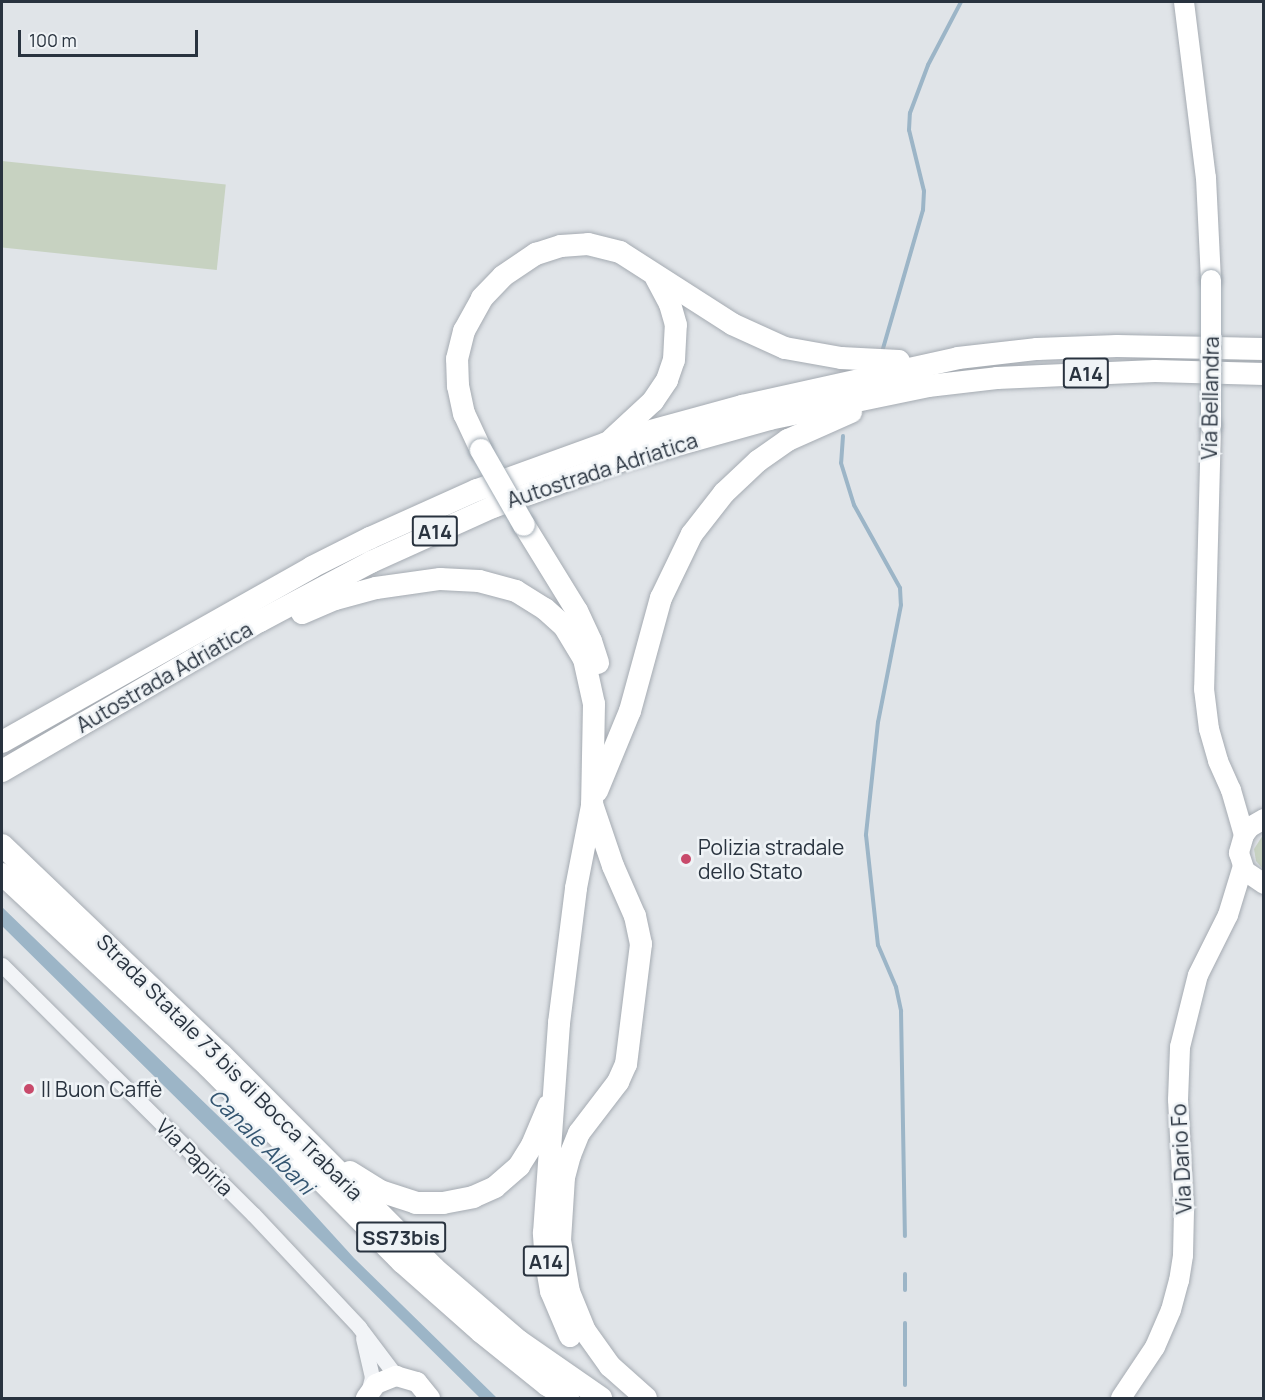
<!DOCTYPE html>
<meta charset="utf-8">
<style>
body{margin:0}
#map{position:relative;width:1265px;height:1400px;overflow:hidden;background:#e0e4e8;font-family:Manrope,sans-serif}
div>[style]{position:absolute}
[style*='--x']{left:calc(var(--x)*1px);top:calc(var(--y)*1px);width:calc(var(--w)*1px);rotate:calc(var(--a)*1deg)}
.green>*{inset:0;background:#c7d2c1;transform-origin:0 0}
.water>*{inset:0;background:#9cb5c7}
.stream>*{height:4px;margin:-2px;padding:0 2px;transform-origin:2px;border-radius:2px;background:#9cb5c7}
.roads{filter:drop-shadow(0 0 2px #a5abb2) drop-shadow(0 0 2px #a5abb2)}
.minor>*{height:15px;margin:-7.5px;padding:0 7.5px;transform-origin:7.5px;border-radius:7.5px;background:#f2f4f7}
.major>*{height:20px;margin:-10px;padding:0 10px;transform-origin:10px;border-radius:10px;background:#fff}
.highway>*{height:22px;margin:-11px;padding:0 11px;transform-origin:11px;border-radius:11px;background:#fff}
.bridges{filter:drop-shadow(0 0 2px #a0aab3) drop-shadow(0 0 2px #a0aab3)}
.major-bridge>*{height:20px;margin:-10px;padding:0 10px;transform-origin:10px;border-radius:10px;background:#fff}
.highway-bridge>*{height:22px;margin:-11px;padding:0 11px;transform-origin:11px;border-radius:11px;background:#fff}
.dots>*{width:16px;height:16px;translate:-50% -50%;box-sizing:border-box;border:3px solid #eff3f6;border-radius:50%}
span{translate:-50% -50%;white-space:nowrap;text-align:center;line-height:1.15;-webkit-text-stroke:5px #eff3f6;paint-order:stroke}
.shield-label span{padding:2px 4px;background:#eff3f6;border:2px solid;border-radius:4px;-webkit-text-stroke-width:0}
.shield-label{font-size:20px;color:#29333f;font-weight:700}
.street-label{font-size:21px;color:#29333f}
.poi-label{font-size:21px;color:#29333f}
.left{translate:0 -50%;text-align:left}
.water-label{font-size:22px;color:#355671;font-style:italic}
.frame{position:absolute;inset:0;border:3px solid #29333f;pointer-events:none}
.scale{position:absolute;left:18px;top:30px;width:180px;height:27px;box-sizing:border-box;border:3px solid #29333f;border-top:0;padding-left:8px;font-size:18px;line-height:21px;white-space:nowrap;color:#29333f;-webkit-text-stroke:4px #eff3f6;paint-order:stroke}
</style>
<div id="map">
<div class="green">
<div style="left:2px;top:161px;width:225px;height:86px;rotate:6deg"></div>
<div style="clip-path:polygon(1263px 835px,1263px 869px,1256px 861px,1254px 849px)"></div>
</div>
<div class="water">
<div style="clip-path:polygon(2px 907px,273px 1169px,354px 1258px,497px 1398px,480px 1398px,2px 926px)"></div>
</div>
<div class="stream">
<div style="--x:882;--y:352;--w:148;--a:-73.9"></div>
<div style="--x:923;--y:210;--w:19;--a:-87"></div>
<div style="--x:924;--y:191;--w:63;--a:-103.8"></div>
<div style="--x:909;--y:130;--w:17;--a:-87"></div>
<div style="--x:910;--y:113;--w:51;--a:-69.4"></div>
<div style="--x:928;--y:65;--w:71;--a:-62.4"></div>
<div style="--x:843;--y:436;--w:27;--a:94"></div>
<div style="--x:841;--y:463;--w:44;--a:72.8"></div>
<div style="--x:854;--y:505;--w:95;--a:61"></div>
<div style="--x:900;--y:588;--w:17;--a:87"></div>
<div style="--x:901;--y:605;--w:119;--a:101.1"></div>
<div style="--x:878;--y:722;--w:114;--a:96.1"></div>
<div style="--x:866;--y:835;--w:111;--a:83.8"></div>
<div style="--x:878;--y:945;--w:46;--a:66.8"></div>
<div style="--x:896;--y:987;--w:25;--a:78"></div>
<div style="--x:901;--y:1011;--w:225;--a:89"></div>
<div style="--x:905;--y:1274;--w:16;--a:90"></div>
<div style="--x:905;--y:1323;--w:62;--a:90"></div>
</div>
<div class="roads">
<div class="minor">
<div style="--x:2;--y:965;--w:354;--a:44.8"></div>
<div style="--x:253;--y:1214;--w:155;--a:46.8"></div>
<div style="--x:359;--y:1327;--w:61;--a:52.9"></div>
<div style="--x:363;--y:1338;--w:40;--a:77"></div>
<div style="--x:372;--y:1377;--w:16;--a:104"></div>
</div>
<div class="major">
<div style="--x:1184;--y:2;--w:177;--a:82.9"></div>
<div style="--x:1206;--y:178;--w:102;--a:87.2"></div>
<div style="--x:1211;--y:426;--w:263;--a:91.5"></div>
<div style="--x:1204;--y:689;--w:40;--a:82.9"></div>
<div style="--x:1209;--y:729;--w:33;--a:74"></div>
<div style="--x:1218;--y:761;--w:32;--a:66"></div>
<div style="--x:1231;--y:790;--w:47;--a:73.9"></div>
<div style="--x:1264;--y:819;--w:16;--a:150"></div>
<div style="--x:1250;--y:827;--w:10;--a:127"></div>
<div style="--x:1244;--y:835;--w:19;--a:106"></div>
<div style="--x:1239;--y:853;--w:19;--a:72"></div>
<div style="--x:1245;--y:871;--w:23;--a:34"></div>
<div style="--x:366;--y:1398;--w:17;--a:-54"></div>
<div style="--x:376;--y:1384;--w:22;--a:-22"></div>
<div style="--x:396;--y:1376;--w:22;--a:16"></div>
<div style="--x:417;--y:1382;--w:21;--a:51"></div>
<div style="--x:1121;--y:1398;--w:61;--a:-56.3"></div>
<div style="--x:1155;--y:1347;--w:40;--a:-66.6"></div>
<div style="--x:1171;--y:1310;--w:30;--a:-75"></div>
<div style="--x:1179;--y:1281;--w:26;--a:-81"></div>
<div style="--x:1183;--y:1255;--w:45;--a:-88.7"></div>
<div style="--x:1184;--y:1210;--w:110;--a:-93.1"></div>
<div style="--x:1178;--y:1100;--w:53;--a:-87.8"></div>
<div style="--x:1180;--y:1047;--w:74;--a:-76"></div>
<div style="--x:1198;--y:975;--w:67;--a:-63.4"></div>
<div style="--x:1228;--y:915;--w:51;--a:-73"></div>
</div>
<div class="highway">
<div style="--x:612;--y:439;--w:56;--a:-42.8"></div>
<div style="--x:653;--y:401;--w:25;--a:-56"></div>
<div style="--x:667;--y:380;--w:21;--a:-71"></div>
<div style="--x:674;--y:360;--w:35;--a:-87"></div>
<div style="--x:676;--y:325;--w:22;--a:-106"></div>
<div style="--x:670;--y:304;--w:30;--a:-118"></div>
<div style="--x:481;--y:450;--w:40;--a:-115"></div>
<div style="--x:464;--y:414;--w:29;--a:-102"></div>
<div style="--x:458;--y:386;--w:27;--a:-92"></div>
<div style="--x:457;--y:359;--w:29;--a:-76"></div>
<div style="--x:464;--y:331;--w:38;--a:-61"></div>
<div style="--x:482;--y:298;--w:30;--a:-46"></div>
<div style="--x:503;--y:276;--w:40;--a:-34"></div>
<div style="--x:536;--y:254;--w:26;--a:-18"></div>
<div style="--x:561;--y:246;--w:27;--a:-4"></div>
<div style="--x:588;--y:244;--w:33;--a:14"></div>
<div style="--x:620;--y:252;--w:133;--a:32.7"></div>
<div style="--x:732;--y:324;--w:58;--a:24.4"></div>
<div style="--x:785;--y:348;--w:57;--a:10.1"></div>
<div style="--x:841;--y:358;--w:58;--a:3"></div>
<div style="--x:524;--y:525;--w:101;--a:58.4"></div>
<div style="--x:577;--y:611;--w:33;--a:65"></div>
<div style="--x:591;--y:641;--w:23;--a:72"></div>
<div style="--x:302;--y:613;--w:36;--a:-23"></div>
<div style="--x:335;--y:599;--w:42;--a:-15"></div>
<div style="--x:376;--y:588;--w:65;--a:-8"></div>
<div style="--x:440;--y:579;--w:39;--a:3"></div>
<div style="--x:479;--y:581;--w:38;--a:15"></div>
<div style="--x:516;--y:591;--w:34;--a:32"></div>
<div style="--x:545;--y:609;--w:25;--a:42"></div>
<div style="--x:564;--y:626;--w:39;--a:59"></div>
<div style="--x:584;--y:659;--w:46;--a:77.5"></div>
<div style="--x:594;--y:704;--w:100;--a:91.1"></div>
<div style="--x:592;--y:804;--w:65;--a:71.3"></div>
<div style="--x:613;--y:866;--w:55;--a:66.3"></div>
<div style="--x:635;--y:916;--w:29;--a:78"></div>
<div style="--x:641;--y:944;--w:121;--a:97.1"></div>
<div style="--x:626;--y:1064;--w:20;--a:114"></div>
<div style="--x:618;--y:1082;--w:64;--a:127.4"></div>
<div style="--x:579;--y:1133;--w:24;--a:112"></div>
<div style="--x:570;--y:1155;--w:23;--a:105"></div>
<div style="--x:564;--y:1177;--w:63;--a:93.6"></div>
<div style="--x:560;--y:1240;--w:53;--a:80.2"></div>
<div style="--x:569;--y:1292;--w:42;--a:67.7"></div>
<div style="--x:585;--y:1331;--w:43;--a:54.5"></div>
<div style="--x:610;--y:1366;--w:48;--a:41.6"></div>
<div style="--x:2;--y:742;--w:356;--a:-29.4"></div>
<div style="--x:312;--y:567;--w:65;--a:-26.6"></div>
<div style="--x:370;--y:538;--w:117;--a:-24.2"></div>
<div style="--x:477;--y:490;--w:138;--a:-19.9"></div>
<div style="--x:607;--y:443;--w:140;--a:-15.3"></div>
<div style="--x:742;--y:406;--w:221;--a:-12.5"></div>
<div style="--x:958;--y:358;--w:80;--a:-6.5"></div>
<div style="--x:1037;--y:349;--w:80;--a:-2.1"></div>
<div style="--x:1117;--y:346;--w:147;--a:1.2"></div>
<div style="--x:2;--y:771;--w:298;--a:-30.2"></div>
<div style="--x:260;--y:621;--w:126;--a:-28"></div>
<div style="--x:371;--y:562;--w:134;--a:-24.3"></div>
<div style="--x:493;--y:507;--w:135;--a:-19.9"></div>
<div style="--x:620;--y:461;--w:155;--a:-15.7"></div>
<div style="--x:769;--y:419;--w:162;--a:-11.7"></div>
<div style="--x:928;--y:386;--w:69;--a:-6.6"></div>
<div style="--x:997;--y:378;--w:158;--a:-2.5"></div>
<div style="--x:1155;--y:371;--w:109;--a:1.6"></div>
<div style="--x:597;--y:791;--w:87;--a:-67.6"></div>
<div style="--x:630;--y:711;--w:117;--a:-74.7"></div>
<div style="--x:661;--y:598;--w:71;--a:-64.2"></div>
<div style="--x:692;--y:534;--w:52;--a:-52"></div>
<div style="--x:724;--y:493;--w:47;--a:-43.3"></div>
<div style="--x:758;--y:461;--w:37;--a:-35"></div>
<div style="--x:788;--y:440;--w:69;--a:-24"></div>
<div style="--x:2;--y:845;--w:303;--a:43.7"></div>
<div style="--x:221;--y:1054;--w:302;--a:45.1"></div>
<div style="--x:434;--y:1268;--w:112;--a:40.7"></div>
<div style="--x:519;--y:1341;--w:100;--a:34.8"></div>
<div style="--x:2;--y:874;--w:282;--a:43"></div>
<div style="--x:208;--y:1066;--w:276;--a:45.3"></div>
<div style="--x:402;--y:1262;--w:106;--a:41.5"></div>
<div style="--x:481;--y:1332;--w:85;--a:38.8"></div>
<div style="--x:547;--y:1385;--w:25;--a:32"></div>
<div style="--x:350;--y:1172;--w:36;--a:32"></div>
<div style="--x:380;--y:1191;--w:38;--a:18"></div>
<div style="--x:416;--y:1203;--w:27;--a:0"></div>
<div style="--x:443;--y:1203;--w:31;--a:-11"></div>
<div style="--x:473;--y:1197;--w:24;--a:-24"></div>
<div style="--x:495;--y:1187;--w:32;--a:-41"></div>
<div style="--x:519;--y:1166;--w:25;--a:-58"></div>
<div style="--x:532;--y:1145;--w:43;--a:-67"></div>
<div style="--x:570;--y:1336;--w:49;--a:-112.9"></div>
<div style="--x:551;--y:1291;--w:27;--a:-100"></div>
<div style="--x:546;--y:1264;--w:31;--a:-94"></div>
<div style="--x:544;--y:1233;--w:211;--a:-85.9"></div>
<div style="--x:559;--y:1023;--w:136;--a:-82.8"></div>
<div style="--x:576;--y:888;--w:84;--a:-79"></div>
</div>
</div>
<div class="bridges">
<div class="major-bridge">
<div style="--x:1211;--y:426;--w:146;--a:-90"></div>
</div>
<div class="highway-bridge">
<div style="--x:481;--y:450;--w:86;--a:60.2"></div>
</div>
</div>
<div class="dots">
<div style="left:686px;top:859px;background:#c84a6b"></div>
<div style="left:29px;top:1089px;background:#c84a6b"></div>
</div>
<div class="shield-label">
<span style="left:1086px;top:373px">A14</span>
<span style="left:435px;top:531px">A14</span>
<span style="left:401px;top:1237px">SS73bis</span>
<span style="left:546px;top:1261px">A14</span>
</div>
<div class="street-label">
<span style="left:1210px;top:398px;rotate:-89deg">Via Bellandra</span>
<span style="left:602px;top:470px;rotate:-18deg">Autostrada Adriatica</span>
<span style="left:164px;top:677px;rotate:-30deg">Autostrada Adriatica</span>
<span style="left:230px;top:1067px;rotate:45deg">Strada Statale 73 bis di Bocca Trabaria</span>
<span style="left:195px;top:1157px;rotate:45deg">Via Papiria</span>
<span style="left:1181px;top:1159px;rotate:-93deg">Via Dario Fo</span>
</div>
<div class="poi-label">
<span class="left" style="left:698px;top:859px">Polizia stradale<br>dello Stato</span>
<span class="left" style="left:41px;top:1089px">Il Buon Caffè</span>
</div>
<div class="water-label">
<span style="left:261px;top:1142px;rotate:45deg">Canale Albani</span>
</div>
<div class="frame"></div>
<div class="scale">100 m</div>
</div>
